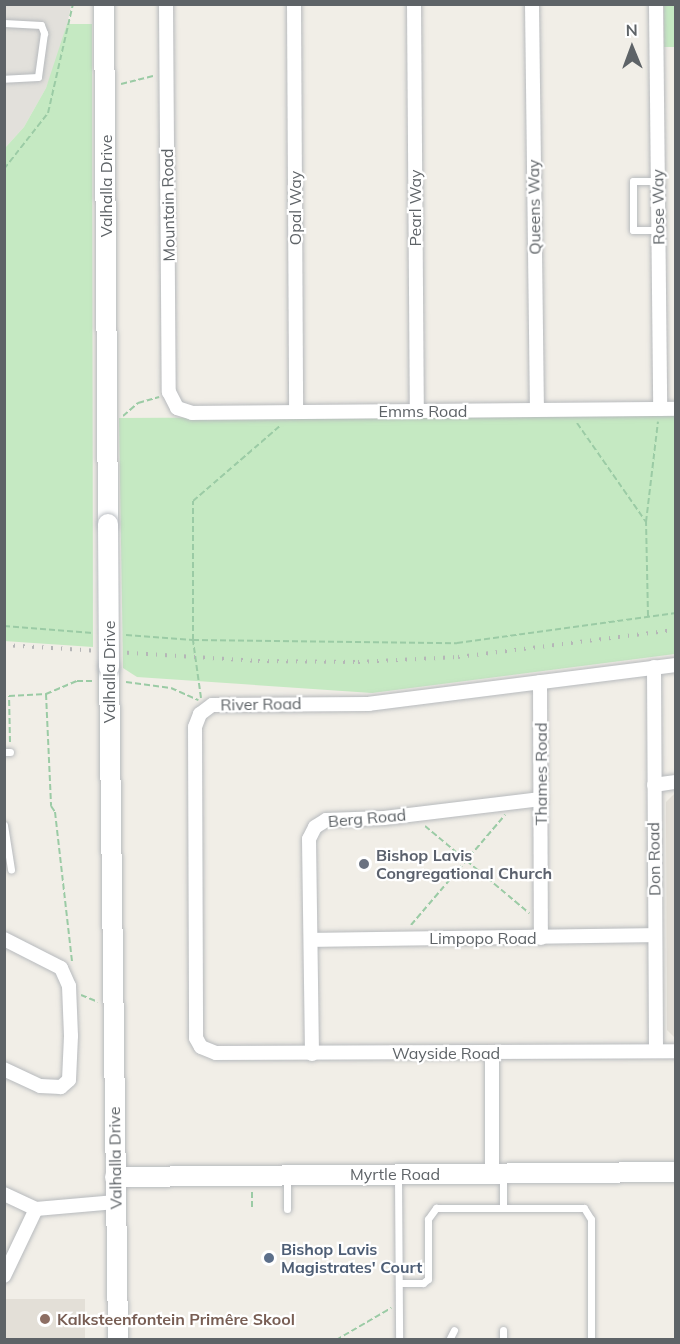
<!DOCTYPE html>
<meta charset="utf-8">
<style>
body{margin:0}
#map{position:relative;width:680px;height:1344px;overflow:hidden;background:#f1eee7;font-family:Mulish,sans-serif}
div>[style]{position:absolute}
[style*='--x']{left:calc(var(--x)*1px);top:calc(var(--y)*1px);width:calc(var(--w)*1px);rotate:calc(var(--a)*1deg)}
.industrial>*{inset:0;background:#e2e0db}
.education>*{inset:0;background:#e3dfd7;transform-origin:0 0}
.green>*{inset:0;background:#c5e9c2;transform-origin:0 0}
.path>*{height:2px;margin-top:-1px;transform-origin:0;background:repeating-linear-gradient(90deg,#9bcba5 0 6px,transparent 0 9px)}
.roads{filter:drop-shadow(0 0 2px #b7babd) drop-shadow(0 0 2px #b7babd)}
.lane>*{height:7px;margin:-3.5px;padding:0 3.5px;transform-origin:3.5px;border-radius:3.5px;background:#fff}
.street>*{height:14px;margin:-7px;padding:0 7px;transform-origin:7px;border-radius:7px;background:#fff}
.secondary>*{height:20px;margin:-10px;padding:0 10px;transform-origin:10px;border-radius:10px;background:#fff}
.rail>*{height:4px;margin-top:-2px;transform-origin:0;background:repeating-linear-gradient(90deg,#b5b6b7 0 1.5px,transparent 0 9.5px)}
.bridges{filter:drop-shadow(0 0 2px #b8bcc1) drop-shadow(0 0 2px #b8bcc1)}
.secondary-bridge>*{height:20px;margin:-10px;padding:0 10px;transform-origin:10px;border-radius:10px;background:#fff}
.dots>*{width:16px;height:16px;translate:-50% -50%;box-sizing:border-box;border:3px solid #fff;border-radius:50%}
span{translate:-50% -50%;white-space:nowrap;text-align:center;line-height:1.15;-webkit-text-stroke:4.5px #fff;paint-order:stroke}
.street-label{font-size:16px;color:#5e6367}
.worship-label{font-size:16px;color:#5b616d;font-weight:700}
.left{translate:0 -50%;text-align:left}
.service-label{font-size:16px;color:#4e5e75;font-weight:700}
.education-label{font-size:16px;color:#785e54;font-weight:700}
.frame{position:absolute;inset:0;border:6px solid #5e6367;pointer-events:none}
.north{position:absolute;left:602px;top:18px;width:60px;height:60px;-webkit-text-stroke:4px #fff;paint-order:stroke;rotate:359deg;font-size:16px;font-weight:700;line-height:24px;text-align:center;color:#5e6367}
.north::after{content:'';display:block;margin:auto;width:21px;height:27px;background:#5e6367;clip-path:polygon(50% 0,100% 100%,50% 72%,0 100%)}
</style>
<div id="map">
<div class="industrial">
<div style="clip-path:polygon(5px 5px,71px 5px,63px 46px,46px 88px,24px 127px,5px 148px)"></div>
</div>
<div class="education">
<div style="clip-path:polygon(675px 793px,676px 793px,675px 1038px,667px 1030px,666px 802px)"></div>
<div style="left:5px;top:1299px;width:80px;height:40px"></div>
</div>
<div class="green">
<div style="left:664px;top:5px;width:11px;height:42px"></div>
<div style="clip-path:polygon(67px 24px,92px 24px,93px 647px,4px 641px,5px 148px,24px 127px,46px 88px)"></div>
<div style="clip-path:polygon(675px 415px,675px 654px,372px 693px,137px 677px,123px 668px,119px 418px)"></div>
</div>
<div class="path">
<div style="--x:121;--y:84;--w:33;--a:-14"></div>
<div style="--x:4;--y:169;--w:71;--a:-51.8"></div>
<div style="--x:48;--y:113;--w:112;--a:-77.1"></div>
<div style="--x:123;--y:416;--w:20;--a:-41"></div>
<div style="--x:138;--y:403;--w:22;--a:-16"></div>
<div style="--x:577;--y:423;--w:121;--a:55.1"></div>
<div style="--x:648;--y:616;--w:94;--a:-91.2"></div>
<div style="--x:646;--y:522;--w:101;--a:-83.2"></div>
<div style="--x:4;--y:626;--w:89;--a:4.5"></div>
<div style="--x:126;--y:635;--w:67;--a:4.3"></div>
<div style="--x:193;--y:640;--w:264;--a:0.7"></div>
<div style="--x:457;--y:643;--w:221;--a:-7.8"></div>
<div style="--x:126;--y:682;--w:45;--a:7.6"></div>
<div style="--x:171;--y:688;--w:30;--a:24"></div>
<div style="--x:46;--y:694;--w:112;--a:87.4"></div>
<div style="--x:51;--y:806;--w:7;--a:56"></div>
<div style="--x:55;--y:812;--w:151;--a:83.5"></div>
<div style="--x:201;--y:698;--w:59;--a:-97.9"></div>
<div style="--x:193;--y:640;--w:139;--a:-90"></div>
<div style="--x:193;--y:501;--w:115;--a:-40.8"></div>
<div style="--x:10;--y:742;--w:46;--a:-91.2"></div>
<div style="--x:9;--y:696;--w:37;--a:-3"></div>
<div style="--x:46;--y:694;--w:34;--a:-23"></div>
<div style="--x:77;--y:681;--w:16;--a:0"></div>
<div style="--x:425;--y:826;--w:136;--a:39.9"></div>
<div style="--x:411;--y:925;--w:145;--a:-49.5"></div>
<div style="--x:81;--y:995;--w:18;--a:22"></div>
<div style="--x:252;--y:1192;--w:18;--a:90"></div>
<div style="--x:336;--y:1340;--w:64;--a:-30.2"></div>
</div>
<div class="roads">
<div class="lane">
<div style="--x:4;--y:23;--w:37;--a:3"></div>
<div style="--x:41;--y:25;--w:9;--a:69"></div>
<div style="--x:44;--y:33;--w:44;--a:97.8"></div>
<div style="--x:38;--y:77;--w:34;--a:177"></div>
<div style="--x:658;--y:181;--w:25;--a:180"></div>
<div style="--x:633;--y:181;--w:49;--a:90"></div>
<div style="--x:633;--y:230;--w:25;--a:0"></div>
<div style="--x:4;--y:752;--w:6;--a:0"></div>
<div style="--x:4;--y:825;--w:45;--a:81"></div>
<div style="--x:503;--y:1176;--w:31;--a:90"></div>
<div style="--x:287;--y:1177;--w:32;--a:90"></div>
<div style="--x:398;--y:1177;--w:163;--a:89.6"></div>
<div style="--x:399;--y:1283;--w:24;--a:0"></div>
<div style="--x:423;--y:1283;--w:6;--a:-39"></div>
<div style="--x:428;--y:1279;--w:60;--a:-90"></div>
<div style="--x:428;--y:1219;--w:14;--a:-54"></div>
<div style="--x:436;--y:1208;--w:148;--a:0"></div>
<div style="--x:584;--y:1208;--w:13;--a:58"></div>
<div style="--x:591;--y:1219;--w:121;--a:90"></div>
<div style="--x:503;--y:1330;--w:10;--a:90"></div>
<div style="--x:449;--y:1340;--w:11;--a:-63"></div>
</div>
<div class="street">
<div style="--x:166;--y:4;--w:388;--a:89.6"></div>
<div style="--x:169;--y:392;--w:18;--a:63"></div>
<div style="--x:177;--y:408;--w:16;--a:18"></div>
<div style="--x:192;--y:413;--w:484;--a:-0.5"></div>
<div style="--x:294;--y:4;--w:408;--a:89.7"></div>
<div style="--x:414;--y:4;--w:407;--a:89.6"></div>
<div style="--x:532;--y:4;--w:406;--a:89.3"></div>
<div style="--x:656;--y:4;--w:405;--a:89.4"></div>
<div style="--x:676;--y:665;--w:309;--a:172.8"></div>
<div style="--x:369;--y:704;--w:157;--a:179.6"></div>
<div style="--x:212;--y:705;--w:15;--a:143"></div>
<div style="--x:200;--y:714;--w:14;--a:111"></div>
<div style="--x:195;--y:727;--w:311;--a:89.8"></div>
<div style="--x:196;--y:1038;--w:10;--a:61"></div>
<div style="--x:201;--y:1047;--w:16;--a:22"></div>
<div style="--x:216;--y:1053;--w:460;--a:-0.2"></div>
<div style="--x:654;--y:667;--w:384;--a:89.7"></div>
<div style="--x:540;--y:682;--w:256;--a:89.8"></div>
<div style="--x:654;--y:785;--w:22;--a:-8"></div>
<div style="--x:4;--y:939;--w:64;--a:27"></div>
<div style="--x:61;--y:968;--w:20;--a:66"></div>
<div style="--x:69;--y:986;--w:50;--a:87.7"></div>
<div style="--x:71;--y:1036;--w:44;--a:92.6"></div>
<div style="--x:69;--y:1080;--w:11;--a:139"></div>
<div style="--x:61;--y:1087;--w:21;--a:-177"></div>
<div style="--x:40;--y:1086;--w:40;--a:-155"></div>
<div style="--x:312;--y:940;--w:343;--a:-0.8"></div>
<div style="--x:312;--y:1054;--w:215;--a:-90.8"></div>
<div style="--x:309;--y:839;--w:13;--a:-63"></div>
<div style="--x:315;--y:827;--w:13;--a:-32"></div>
<div style="--x:326;--y:820;--w:58;--a:-2"></div>
<div style="--x:384;--y:818;--w:158;--a:-6.9"></div>
<div style="--x:492;--y:1173;--w:120;--a:-90"></div>
<div style="--x:4;--y:1194;--w:35;--a:25"></div>
<div style="--x:36;--y:1209;--w:80;--a:-5"></div>
<div style="--x:4;--y:1276;--w:74;--a:-64.5"></div>
</div>
<div class="secondary">
<div style="--x:104;--y:4;--w:520;--a:89.56"></div>
<div style="--x:109;--y:667;--w:673;--a:89.23"></div>
<div style="--x:115;--y:1177;--w:561;--a:-0.51"></div>
</div>
</div>
<div class="rail">
<div style="--x:4;--y:645;--w:255;--a:3.6"></div>
<div style="--x:258;--y:661;--w:100;--a:0.6"></div>
<div style="--x:358;--y:662;--w:100;--a:-2.9"></div>
<div style="--x:458;--y:657;--w:220;--a:-7.1"></div>
</div>
<div class="bridges">
<div class="secondary-bridge">
<div style="--x:108;--y:524;--w:143;--a:89.6"></div>
</div>
</div>
<div class="dots">
<div style="left:364px;top:864px;background:#6b7280"></div>
<div style="left:269px;top:1258px;background:#5c6f8a"></div>
<div style="left:45px;top:1319px;background:#8d6e63"></div>
</div>
<div class="street-label">
<span style="left:106px;top:186px;rotate:-90deg">Valhalla Drive</span>
<span style="left:168px;top:205px;rotate:-91deg">Mountain Road</span>
<span style="left:534px;top:207px;rotate:-91deg">Queens Way</span>
<span style="left:658px;top:207px;rotate:-91deg">Rose Way</span>
<span style="left:295px;top:208px;rotate:-90deg">Opal Way</span>
<span style="left:415px;top:208px;rotate:-90deg">Pearl Way</span>
<span style="left:423px;top:411px">Emms Road</span>
<span style="left:109px;top:672px;rotate:-90deg">Valhalla Drive</span>
<span style="left:261px;top:704px;rotate:-1deg">River Road</span>
<span style="left:541px;top:774px;rotate:-90deg">Thames Road</span>
<span style="left:367px;top:818px;rotate:-5deg">Berg Road</span>
<span style="left:654px;top:859px;rotate:-91deg">Don Road</span>
<span style="left:483px;top:938px">Limpopo Road</span>
<span style="left:446px;top:1053px">Wayside Road</span>
<span style="left:115px;top:1158px;rotate:-91deg">Valhalla Drive</span>
<span style="left:395px;top:1174px">Myrtle Road</span>
</div>
<div class="worship-label">
<span class="left" style="left:376px;top:864px">Bishop Lavis<br>Congregational Church</span>
</div>
<div class="service-label">
<span class="left" style="left:281px;top:1258px">Bishop Lavis<br>Magistrates' Court</span>
</div>
<div class="education-label">
<span class="left" style="left:57px;top:1319px">Kalksteenfontein Primêre Skool</span>
</div>
<div class="frame"></div>
<div class="north">N</div>
</div>
